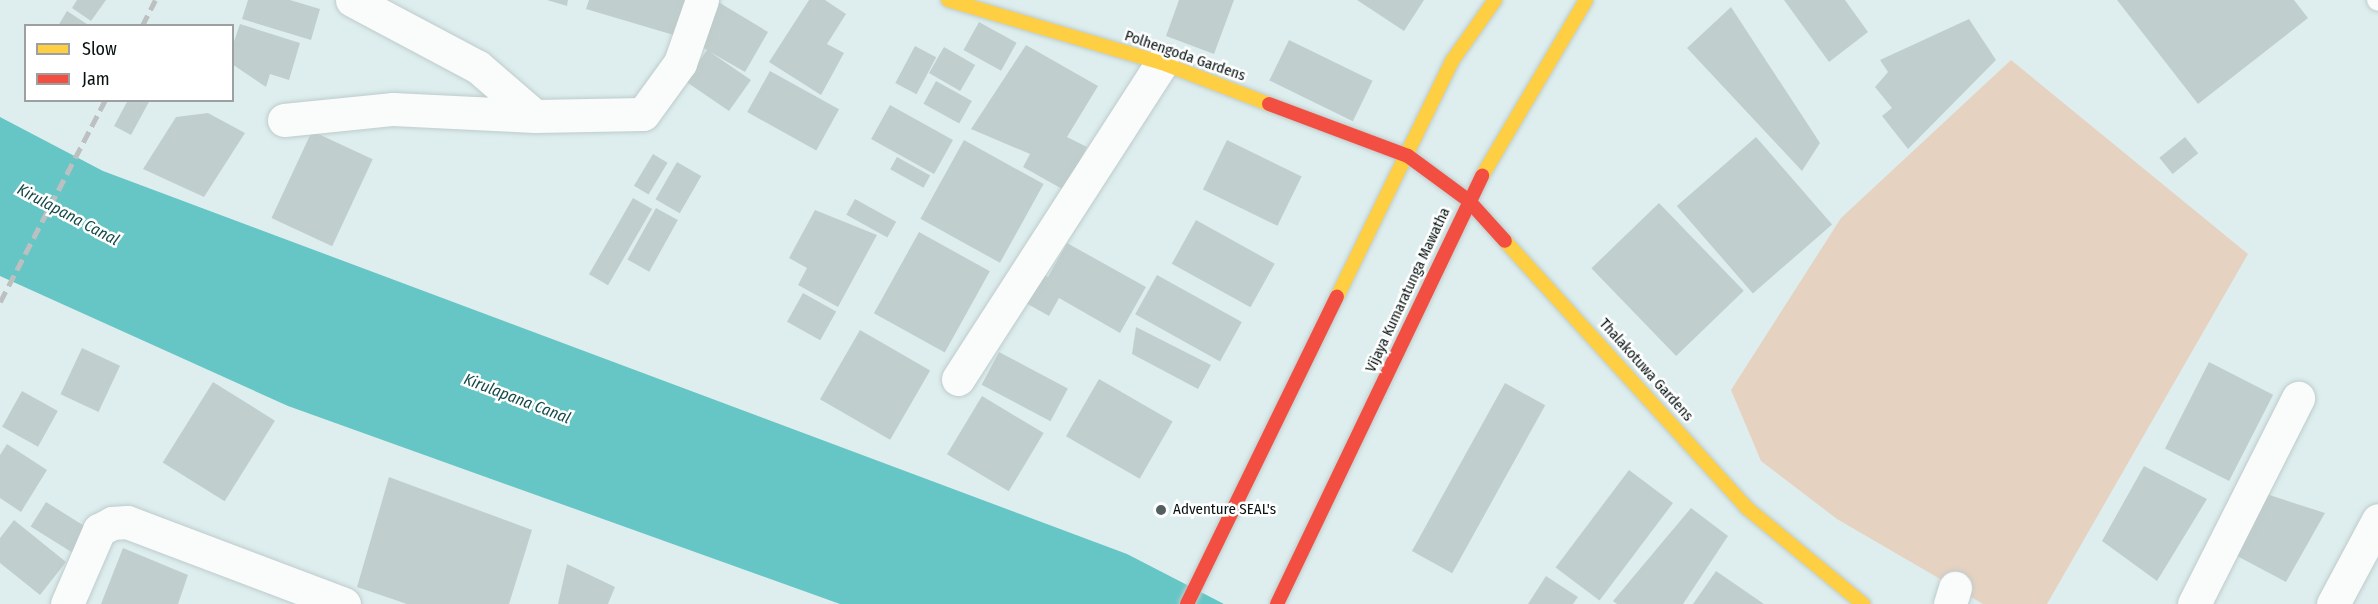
<!DOCTYPE html>
<style>
body{margin:0}
#map{position:relative;width:2378px;height:604px;overflow:hidden;background:#deeeee;font-family:"Fira Sans Condensed",sans-serif}
div>[style]{position:absolute}
[style*='--x']{left:calc(var(--x)*1px);top:calc(var(--y)*1px);width:calc(var(--w)*1px);rotate:calc(var(--a)*1deg)}
.green>*{inset:0;background:#e6d2c1}
.water>*{inset:0;background:#66c6c5}
.building>*{inset:0;background:#c1cece;transform-origin:0 0}
.roads{filter:drop-shadow(0 0 2px #becbcb) drop-shadow(0 0 2px #becbcb)}
.lane>*{height:20px;margin:-10px;padding:0 10px;transform-origin:10px;border-radius:10px;background:#fafcfc}
.street>*{height:33px;margin:-16.5px;padding:0 16.5px;transform-origin:16.5px;border-radius:16.5px;background:#fafcfc}
.slow>*{height:14px;margin:-7px;padding:0 7px;transform-origin:7px;border-radius:7px;background:#ffcf43}
.jam>*{height:14px;margin:-7px;padding:0 7px;transform-origin:7px;border-radius:7px;background:#f24e42}
.rail>*{height:4.5px;margin-top:-2.25px;transform-origin:0;background:repeating-linear-gradient(90deg,#bcc0c0 0 12px,transparent 0 18px)}
.dots>*{width:16px;height:16px;translate:-50% -50%;box-sizing:border-box;border:3px solid #fff;border-radius:50%}
span{translate:-50% -50%;white-space:nowrap;text-align:center;line-height:1.15;-webkit-text-stroke:5px #fff;paint-order:stroke}
.street-label{font-size:15px;color:#081212}
.poi-label{font-size:15px;color:#081212}
.left{translate:0 -50%;text-align:left}
.water-label{font-size:16px;color:#144b4a;font-style:italic}
.legend{position:absolute;left:24px;top:24px;width:210px;height:78px;box-sizing:border-box;background:#fff;border:2px solid #9ca0a0;margin:0;padding:8px 10px;list-style:none;font-size:18px;color:#081212}
.legend li{display:flex;align-items:center;gap:12px;height:30px}
.legend b{width:30px;border:2px solid #9ca0a0}
</style>
<div id="map">
<div class="green">
<div style="clip-path:polygon(2011px 60px,2248px 254px,2047px 604px,1983px 604px,1837px 519px,1761px 461px,1731px 390px,1841px 218px)"></div>
</div>
<div class="water">
<div style="clip-path:polygon(0 117px,103px 171px,1127px 554px,1224px 604px,840px 604px,288px 406px,0 276px)"></div>
</div>
<div class="building">
<div style="clip-path:polygon(77px 0,106px 0,91px 21px,72px 8px)"></div>
<div style="clip-path:polygon(248px 0,290px 0,320px 9px,311px 40px,242px 19px)"></div>
<div style="clip-path:polygon(547px 0,568px 0,567px 6px)"></div>
<div style="clip-path:polygon(589px 0,688px 0,677px 36px,586px 9px)"></div>
<div style="clip-path:polygon(715px 0,768px 32px,745px 72px,710px 52px,751px 80px,729px 111px,685px 81px,707px 50px,690px 40px)"></div>
<div style="clip-path:polygon(809px 0,825px 0,846px 14px,827px 44px,844px 53px,821px 95px,769px 62px)"></div>
<div style="clip-path:polygon(1179px 0,1234px 0,1214px 54px,1166px 36px)"></div>
<div style="clip-path:polygon(1357px 0,1424px 0,1404px 31px)"></div>
<div style="clip-path:polygon(1784px 0,1845px 0,1868px 32px,1829px 62px)"></div>
<div style="clip-path:polygon(2117px 0,2294px 0,2308px 18px,2198px 104px)"></div>
<div style="clip-path:polygon(1731px 7px,1820px 143px,1802px 171px,1687px 48px)"></div>
<div style="clip-path:polygon(67px 11px,90px 26px,58px 26px)"></div>
<div style="clip-path:polygon(1969px 19px,1996px 60px,1908px 149px,1882px 116px,1892px 108px,1875px 87px,1888px 72px,1880px 60px)"></div>
<div style="left:979px;top:22px;width:43px;height:32px;rotate:29deg"></div>
<div style="clip-path:polygon(240px 24px,300px 43px,289px 80px,270px 74px,266px 87px,232px 64px,232px 47px)"></div>
<div style="left:1289px;top:40px;width:93px;height:45px;rotate:26deg"></div>
<div style="clip-path:polygon(1026px 45px,1098px 86px,1067px 137px,1087px 147px,1064px 190px,1023px 167px,1030px 154px,971px 129px)"></div>
<div style="left:915px;top:46px;width:24px;height:42px;rotate:28deg"></div>
<div style="left:944px;top:47px;width:36px;height:30px;rotate:30deg"></div>
<div style="left:770px;top:71px;width:79px;height:47px;rotate:29deg"></div>
<div style="left:936px;top:81px;width:41px;height:26px;rotate:29deg"></div>
<div style="clip-path:polygon(128px 100px,150px 100px,131px 135px,114px 126px)"></div>
<div style="left:890px;top:105px;width:72px;height:39px;rotate:29deg"></div>
<div style="clip-path:polygon(208px 113px,245px 133px,204px 197px,143px 169px,176px 117px)"></div>
<div style="left:312px;top:131px;width:67px;height:96px;rotate:25deg"></div>
<div style="left:1756px;top:137px;width:116px;height:105px;rotate:49deg"></div>
<div style="left:2185px;top:137px;width:21px;height:33px;rotate:51deg"></div>
<div style="left:964px;top:140px;width:91px;height:90px;rotate:29deg"></div>
<div style="left:1227px;top:140px;width:83px;height:55px;rotate:26deg"></div>
<div style="left:653px;top:154px;width:17px;height:37px;rotate:31deg"></div>
<div style="left:897px;top:157px;width:38px;height:14px;rotate:29deg"></div>
<div style="left:677px;top:162px;width:28px;height:43px;rotate:30deg"></div>
<div style="left:633px;top:198px;width:22px;height:88px;rotate:30deg"></div>
<div style="left:855px;top:199px;width:47px;height:18px;rotate:29deg"></div>
<div style="left:1659px;top:203px;width:122px;height:94px;rotate:46deg"></div>
<div style="left:656px;top:208px;width:25px;height:59px;rotate:29deg"></div>
<div style="clip-path:polygon(815px 210px,877px 235px,838px 307px,798px 285px,807px 268px,789px 258px)"></div>
<div style="left:1196px;top:220px;width:90px;height:50px;rotate:29deg"></div>
<div style="left:919px;top:232px;width:81px;height:93px;rotate:29deg"></div>
<div style="clip-path:polygon(1067px 243px,1146px 287px,1120px 333px,1059px 298px,1049px 316px,1017px 298px,1033px 268px,1048px 277px)"></div>
<div style="left:1157px;top:275px;width:97px;height:45px;rotate:29deg"></div>
<div style="left:803px;top:293px;width:38px;height:33px;rotate:29deg"></div>
<div style="clip-path:polygon(1136px 327px,1211px 365px,1198px 389px,1132px 354px)"></div>
<div style="left:860px;top:330px;width:81px;height:80px;rotate:30deg"></div>
<div style="left:82px;top:348px;width:42px;height:51px;rotate:25deg"></div>
<div style="left:999px;top:352px;width:78px;height:37px;rotate:28deg"></div>
<div style="left:2209px;top:362px;width:72px;height:97px;rotate:27deg"></div>
<div style="left:1099px;top:379px;width:85px;height:66px;rotate:30deg"></div>
<div style="left:213px;top:382px;width:73px;height:95px;rotate:32deg"></div>
<div style="left:1505px;top:383px;width:46px;height:192px;rotate:29deg"></div>
<div style="left:22px;top:391px;width:41px;height:41px;rotate:29deg"></div>
<div style="left:982px;top:396px;width:72px;height:68px;rotate:31deg"></div>
<div style="clip-path:polygon(7px 444px,47px 470px,21px 512px,0 498px,0 455px)"></div>
<div style="clip-path:polygon(2144px 466px,2207px 499px,2157px 581px,2102px 541px)"></div>
<div style="left:1629px;top:470px;width:55px;height:122px;rotate:37deg"></div>
<div style="clip-path:polygon(389px 477px,532px 530px,509px 604px,407px 604px,357px 587px)"></div>
<div style="clip-path:polygon(2257px 491px,2325px 513px,2286px 582px,2224px 549px)"></div>
<div style="left:46px;top:502px;width:49px;height:29px;rotate:32deg"></div>
<div style="clip-path:polygon(1691px 508px,1728px 536px,1683px 604px,1617px 604px,1613px 601px)"></div>
<div style="clip-path:polygon(14px 520px,66px 562px,40px 595px,0 563px,0 538px)"></div>
<div style="clip-path:polygon(123px 548px,188px 575px,178px 604px,101px 604px)"></div>
<div style="clip-path:polygon(567px 564px,615px 587px,608px 604px,558px 604px)"></div>
<div style="clip-path:polygon(1716px 571px,1764px 604px,1693px 604px)"></div>
<div style="clip-path:polygon(1546px 576px,1578px 597px,1573px 604px,1528px 604px)"></div>
</div>
<div class="roads">
<div class="lane">
<div style="--x:2377;--y:0;--w:1;--a:45"></div>
</div>
<div class="street">
<div style="--x:352;--y:0;--w:143;--a:28"></div>
<div style="--x:478;--y:67;--w:75;--a:40.7"></div>
<div style="--x:284;--y:120;--w:110;--a:-5.8"></div>
<div style="--x:393;--y:109;--w:142;--a:2.8"></div>
<div style="--x:535;--y:116;--w:108;--a:-1.1"></div>
<div style="--x:643;--y:114;--w:63;--a:-54"></div>
<div style="--x:680;--y:63;--w:67;--a:-70.8"></div>
<div style="--x:958;--y:379;--w:376;--a:-57.2"></div>
<div style="--x:67;--y:604;--w:81;--a:-66.6"></div>
<div style="--x:99;--y:530;--w:15;--a:-28"></div>
<div style="--x:112;--y:523;--w:15;--a:-4"></div>
<div style="--x:127;--y:522;--w:232;--a:20.7"></div>
<div style="--x:1950;--y:604;--w:17;--a:-73"></div>
<div style="--x:2194;--y:604;--w:231;--a:-63.2"></div>
<div style="--x:2333;--y:604;--w:95;--a:-61.8"></div>
</div>
<div class="slow">
<div style="--x:948;--y:0;--w:223;--a:16.4"></div>
<div style="--x:1162;--y:63;--w:115;--a:21"></div>
<div style="--x:1482;--y:176;--w:204;--a:-59.4"></div>
<div style="--x:1505;--y:241;--w:360;--a:47.8"></div>
<div style="--x:1747;--y:508;--w:151;--a:39.6"></div>
<div style="--x:1337;--y:297;--w:263;--a:-64"></div>
<div style="--x:1452;--y:61;--w:75;--a:-54.8"></div>
</div>
<div class="jam">
<div style="--x:1269;--y:104;--w:148;--a:20.5"></div>
<div style="--x:1408;--y:156;--w:74;--a:36.3"></div>
<div style="--x:1468;--y:200;--w:55;--a:47.9"></div>
<div style="--x:1187;--y:604;--w:342;--a:-64"></div>
<div style="--x:1277;--y:604;--w:475;--a:-64.4"></div>
</div>
</div>
<div class="rail">
<div style="--x:142;--y:26;--w:29;--a:-63"></div>
<div style="--x:0;--y:302;--w:228;--a:-62.5"></div>
</div>
<div class="dots">
<div style="left:1161px;top:510px;background:#535f5f"></div>
</div>
<div class="street-label">
<span style="left:1185px;top:56px;rotate:19deg">Polhengoda Gardens</span>
<span style="left:1408px;top:290px;rotate:-65deg">Vijaya Kumaratunga Mawatha</span>
<span style="left:1646px;top:370px;rotate:48deg">Thalakotuwa Gardens</span>
</div>
<div class="poi-label">
<span class="left" style="left:1173px;top:510px">Adventure SEAL's</span>
</div>
<div class="water-label">
<span style="left:68px;top:215px;rotate:28deg">Kirulapana Canal</span>
<span style="left:517px;top:399px;rotate:21deg">Kirulapana Canal</span>
</div>
<ul class="legend">
<li><b style="height:8px;background:#ffcf43"></b>Slow</li>
<li><b style="height:8px;background:#f24e42"></b>Jam</li>
</ul>
</div>
